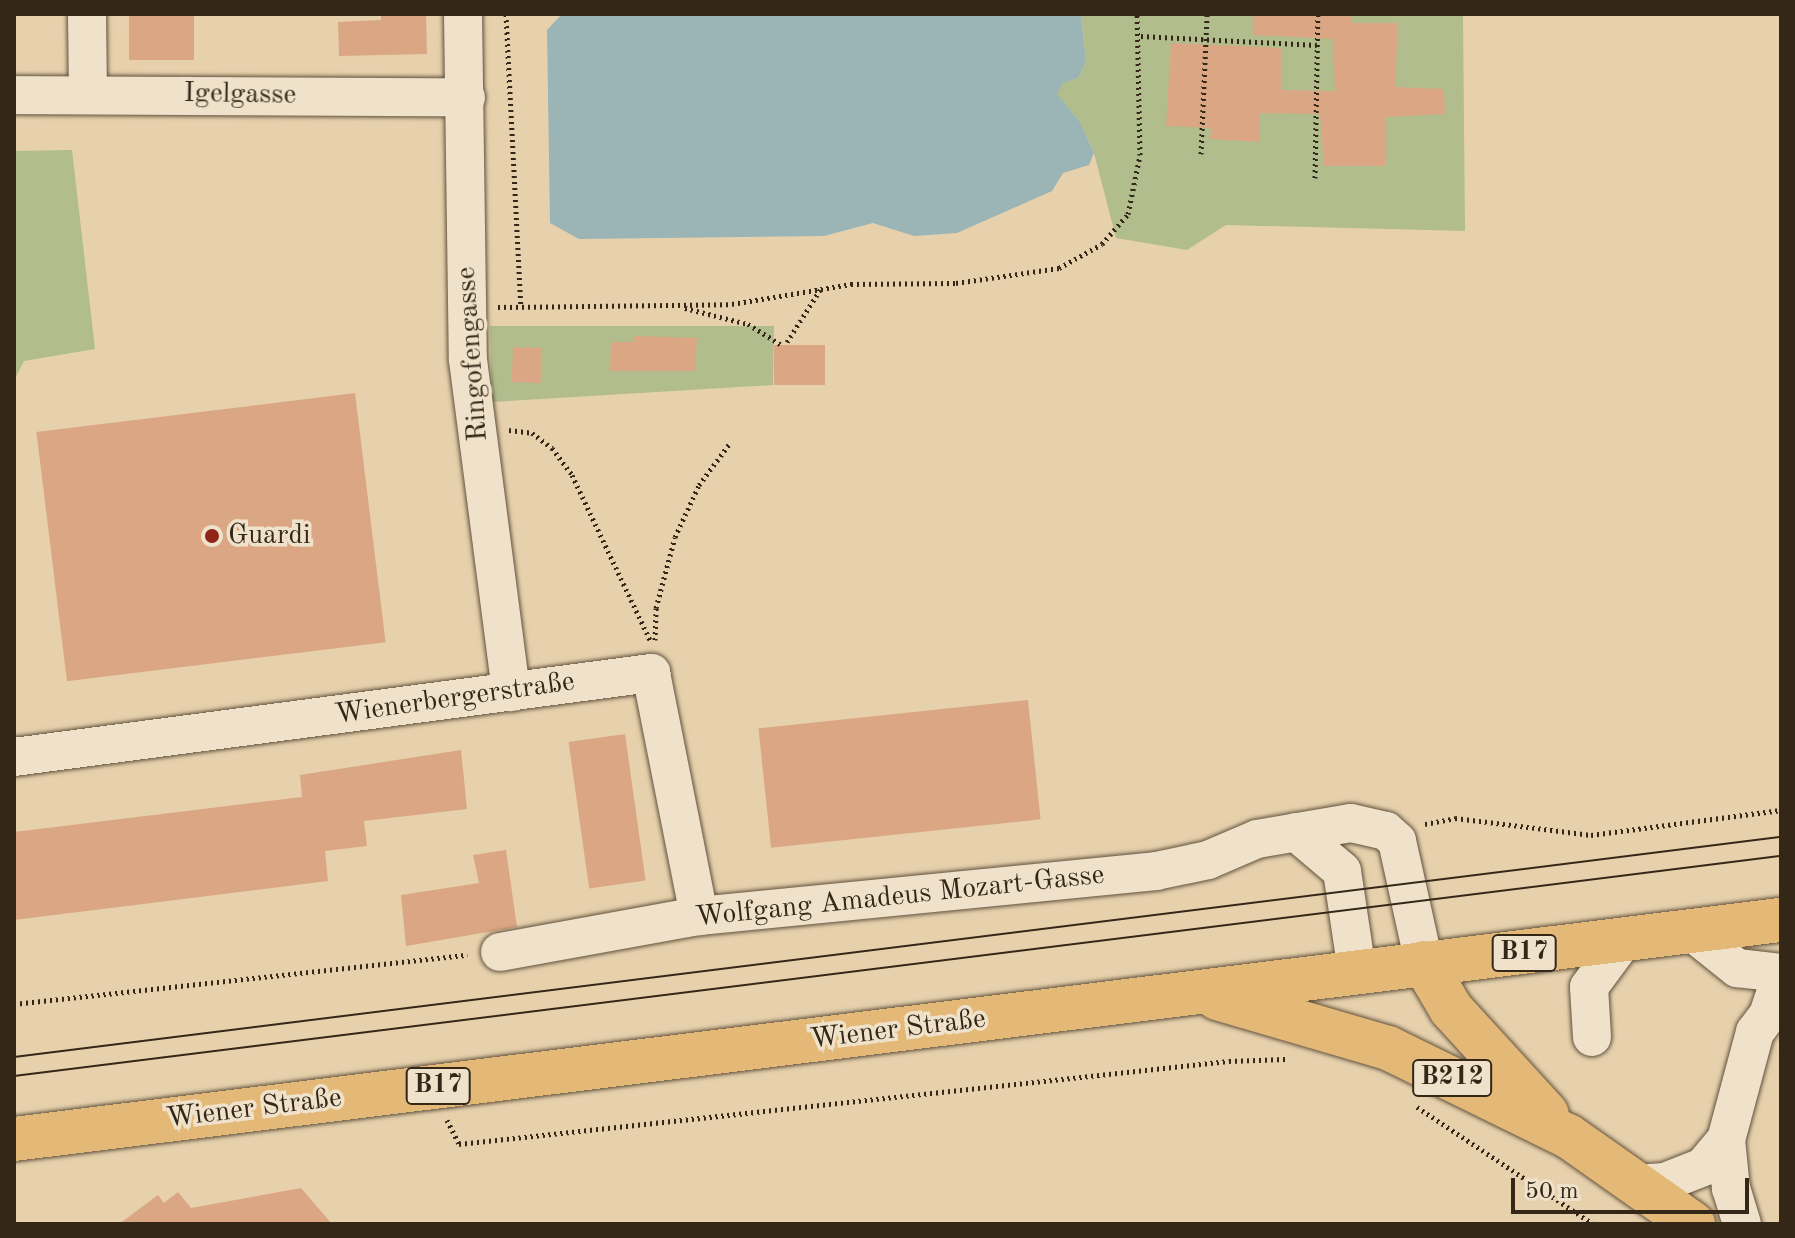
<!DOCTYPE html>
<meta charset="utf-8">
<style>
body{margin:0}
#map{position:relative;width:1795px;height:1238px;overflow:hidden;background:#e7d1ad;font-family:"Old Standard TT",serif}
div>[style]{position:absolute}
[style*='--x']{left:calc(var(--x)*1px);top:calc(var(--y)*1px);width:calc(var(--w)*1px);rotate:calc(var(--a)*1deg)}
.green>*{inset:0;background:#b1bd8d}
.water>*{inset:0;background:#9bb4b5}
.building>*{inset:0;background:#daa683;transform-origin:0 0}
.path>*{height:5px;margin-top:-2.5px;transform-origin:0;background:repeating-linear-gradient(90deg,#342718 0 2px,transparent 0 6px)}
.roads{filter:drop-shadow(0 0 2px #61523d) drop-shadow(0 0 2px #61523d)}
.minor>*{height:38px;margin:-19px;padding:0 19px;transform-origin:19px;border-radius:19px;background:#efe1ca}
.major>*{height:44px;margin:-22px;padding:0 22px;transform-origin:22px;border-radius:22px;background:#e4b876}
.tram>*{height:2px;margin:-1px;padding:0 1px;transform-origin:1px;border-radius:1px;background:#342718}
.dots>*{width:22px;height:22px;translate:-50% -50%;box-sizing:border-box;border:4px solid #efe1ca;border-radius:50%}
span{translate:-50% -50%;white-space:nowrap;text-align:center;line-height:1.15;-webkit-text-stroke:7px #efe1ca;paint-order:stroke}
.shield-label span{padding:2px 6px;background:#efe1ca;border:2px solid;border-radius:6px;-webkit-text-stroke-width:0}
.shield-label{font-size:26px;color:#342718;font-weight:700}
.street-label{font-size:28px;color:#342718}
.poi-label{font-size:28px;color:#342718}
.left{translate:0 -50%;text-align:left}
.frame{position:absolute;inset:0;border:16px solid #342718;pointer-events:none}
.scale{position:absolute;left:1511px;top:1178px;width:238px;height:36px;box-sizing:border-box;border:4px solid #342718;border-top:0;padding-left:10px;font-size:24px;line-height:28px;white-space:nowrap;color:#342718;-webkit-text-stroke:6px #efe1ca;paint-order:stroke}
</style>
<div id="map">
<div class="green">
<div style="clip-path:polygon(1081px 14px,1463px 14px,1465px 231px,1226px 225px,1187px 250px,1116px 238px,1094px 153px,1080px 122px,1056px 94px,1062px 83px,1078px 78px,1086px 62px)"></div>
<div style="clip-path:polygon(72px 150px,95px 349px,24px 361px,14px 381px,14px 151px)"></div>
<div style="clip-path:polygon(490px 326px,774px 326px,773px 385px,492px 402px)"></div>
</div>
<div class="water">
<div style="clip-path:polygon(562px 14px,1081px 14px,1086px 62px,1078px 78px,1063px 83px,1057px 94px,1080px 122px,1094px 153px,1089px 165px,1063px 173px,1052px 191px,957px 233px,914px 236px,873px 223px,824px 236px,579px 239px,550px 223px,547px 30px)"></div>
</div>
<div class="building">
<div style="left:129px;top:14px;width:65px;height:46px"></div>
<div style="clip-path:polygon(381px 14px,426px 14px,427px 54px,339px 56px,338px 22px,381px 20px)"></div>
<div style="clip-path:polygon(1253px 14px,1351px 14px,1351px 23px,1398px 23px,1395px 87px,1444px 89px,1445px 114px,1386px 117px,1385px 166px,1324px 166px,1320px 114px,1260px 113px,1259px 142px,1210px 139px,1211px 128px,1166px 126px,1171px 43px,1281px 48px,1281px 90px,1335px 91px,1333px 39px,1253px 35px)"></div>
<div style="clip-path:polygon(634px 336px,697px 338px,695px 371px,610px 371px,611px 342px,634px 342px)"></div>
<div style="left:774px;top:345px;width:51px;height:40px"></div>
<div style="left:542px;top:348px;width:35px;height:29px;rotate:92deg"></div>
<div style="left:355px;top:393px;width:251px;height:321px;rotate:83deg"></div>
<div style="left:1028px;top:700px;width:120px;height:271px;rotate:84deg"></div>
<div style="left:625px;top:734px;width:148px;height:57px;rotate:82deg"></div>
<div style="clip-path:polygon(461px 750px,467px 809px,364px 821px,367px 846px,325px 851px,328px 881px,14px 920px,14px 832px,302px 797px,300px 775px)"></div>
<div style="clip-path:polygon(506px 850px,517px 927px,406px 946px,401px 895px,479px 883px,473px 855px)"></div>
<div style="clip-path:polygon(301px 1188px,332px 1224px,119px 1224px,158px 1195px,164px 1203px,178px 1192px,191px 1208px)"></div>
</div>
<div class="path">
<div style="--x:506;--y:14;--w:293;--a:87.1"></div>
<div style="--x:1141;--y:36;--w:176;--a:2.9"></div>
<div style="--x:1201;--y:154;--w:140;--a:-87.5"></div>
<div style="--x:1315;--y:178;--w:164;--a:-89"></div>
<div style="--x:498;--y:307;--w:234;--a:-0.7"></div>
<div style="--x:732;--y:304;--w:121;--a:-9.5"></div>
<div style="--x:851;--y:284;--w:105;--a:-0.5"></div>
<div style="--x:956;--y:283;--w:104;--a:-8.3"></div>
<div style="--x:1059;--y:268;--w:49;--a:-29.2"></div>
<div style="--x:1102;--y:244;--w:40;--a:-49"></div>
<div style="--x:1128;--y:214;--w:60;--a:-78.5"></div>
<div style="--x:1140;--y:155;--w:141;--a:-91.2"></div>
<div style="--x:685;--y:308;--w:65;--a:14.3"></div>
<div style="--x:748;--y:324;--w:38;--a:32"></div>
<div style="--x:787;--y:342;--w:62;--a:-57.6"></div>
<div style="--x:509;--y:430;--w:23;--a:7"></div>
<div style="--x:532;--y:433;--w:25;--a:37"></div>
<div style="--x:552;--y:448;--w:34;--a:53"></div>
<div style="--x:572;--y:475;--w:185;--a:64.7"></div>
<div style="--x:655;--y:640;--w:32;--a:-88"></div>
<div style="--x:656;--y:608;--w:73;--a:-75"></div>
<div style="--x:675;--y:537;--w:57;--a:-65.2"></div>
<div style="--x:699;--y:485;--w:52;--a:-53.6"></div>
<div style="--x:1425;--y:824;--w:31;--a:-11"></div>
<div style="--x:1455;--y:818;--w:137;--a:7.1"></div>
<div style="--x:1591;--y:835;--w:192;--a:-7.5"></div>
<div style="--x:14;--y:1004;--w:456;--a:-6.2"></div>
<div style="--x:1417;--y:1107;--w:211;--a:33.6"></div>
<div style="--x:447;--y:1120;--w:27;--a:63"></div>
<div style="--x:459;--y:1144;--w:774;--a:-6.15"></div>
<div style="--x:1229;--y:1061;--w:57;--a:-2"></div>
</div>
<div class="roads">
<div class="minor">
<div style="--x:87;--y:14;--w:79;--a:89.3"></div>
<div style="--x:463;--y:14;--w:346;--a:89.2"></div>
<div style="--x:468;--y:360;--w:335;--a:82.6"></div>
<div style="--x:14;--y:95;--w:452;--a:0.3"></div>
<div style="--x:14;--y:757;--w:643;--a:-7.51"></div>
<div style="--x:651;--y:673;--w:248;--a:78.8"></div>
<div style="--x:1296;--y:832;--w:60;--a:40.3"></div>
<div style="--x:1342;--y:871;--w:101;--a:81.5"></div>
<div style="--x:1692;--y:932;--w:58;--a:38.7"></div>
<div style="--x:1737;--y:968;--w:44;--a:6.5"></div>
<div style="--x:500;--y:952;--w:202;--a:-10.3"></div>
<div style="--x:699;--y:916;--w:459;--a:-5.6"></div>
<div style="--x:1156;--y:871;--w:53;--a:-11.9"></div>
<div style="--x:1208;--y:860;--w:53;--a:-23.2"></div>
<div style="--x:1257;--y:839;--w:95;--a:-9.7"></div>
<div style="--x:1351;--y:823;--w:36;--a:13"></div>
<div style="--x:1386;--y:831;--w:15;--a:42"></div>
<div style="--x:1397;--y:841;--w:125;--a:77.5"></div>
<div style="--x:1592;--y:1037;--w:50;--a:-93.4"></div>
<div style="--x:1589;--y:987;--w:57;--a:-53.5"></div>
<div style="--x:1635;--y:1184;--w:30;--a:-4"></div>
<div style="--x:1665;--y:1182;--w:41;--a:-21.5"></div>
<div style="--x:1703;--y:1167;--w:35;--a:-50"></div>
<div style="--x:1742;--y:1224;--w:37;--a:-107"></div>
<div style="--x:1731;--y:1189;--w:49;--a:-95.8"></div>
<div style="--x:1726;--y:1140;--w:112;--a:-75"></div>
<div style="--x:1755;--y:1032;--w:21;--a:-53"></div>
<div style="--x:1768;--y:1015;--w:41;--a:-71.6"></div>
</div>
<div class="major">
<div style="--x:1424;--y:963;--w:53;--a:59.6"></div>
<div style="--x:1451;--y:1009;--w:142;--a:47.6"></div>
<div style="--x:1217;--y:998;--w:178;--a:16.3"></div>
<div style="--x:1388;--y:1048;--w:200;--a:26.1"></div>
<div style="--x:1568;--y:1136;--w:153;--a:35.1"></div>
<div style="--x:14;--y:1139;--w:1781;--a:-7.07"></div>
</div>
</div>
<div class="tram">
<div style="--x:14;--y:1057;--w:1781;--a:-7.1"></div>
<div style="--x:14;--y:1076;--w:1781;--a:-7.1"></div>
</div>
<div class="dots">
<div style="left:212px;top:536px;background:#8f2418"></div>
</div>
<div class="shield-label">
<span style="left:1524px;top:953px">B17</span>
<span style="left:1452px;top:1078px">B212</span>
<span style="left:438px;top:1086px">B17</span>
</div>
<div class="street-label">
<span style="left:240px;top:95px;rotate:1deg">Igelgasse</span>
<span style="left:473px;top:354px;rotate:-94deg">Ringofengasse</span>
<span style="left:455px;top:699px;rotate:-8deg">Wienerbergerstraße</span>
<span style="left:900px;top:897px;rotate:-6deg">Wolfgang Amadeus Mozart-Gasse</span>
<span style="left:898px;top:1030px;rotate:-7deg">Wiener Straße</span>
<span style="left:254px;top:1109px;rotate:-7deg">Wiener Straße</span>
</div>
<div class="poi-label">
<span class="left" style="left:228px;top:536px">Guardi</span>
</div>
<div class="frame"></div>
<div class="scale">50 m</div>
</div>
